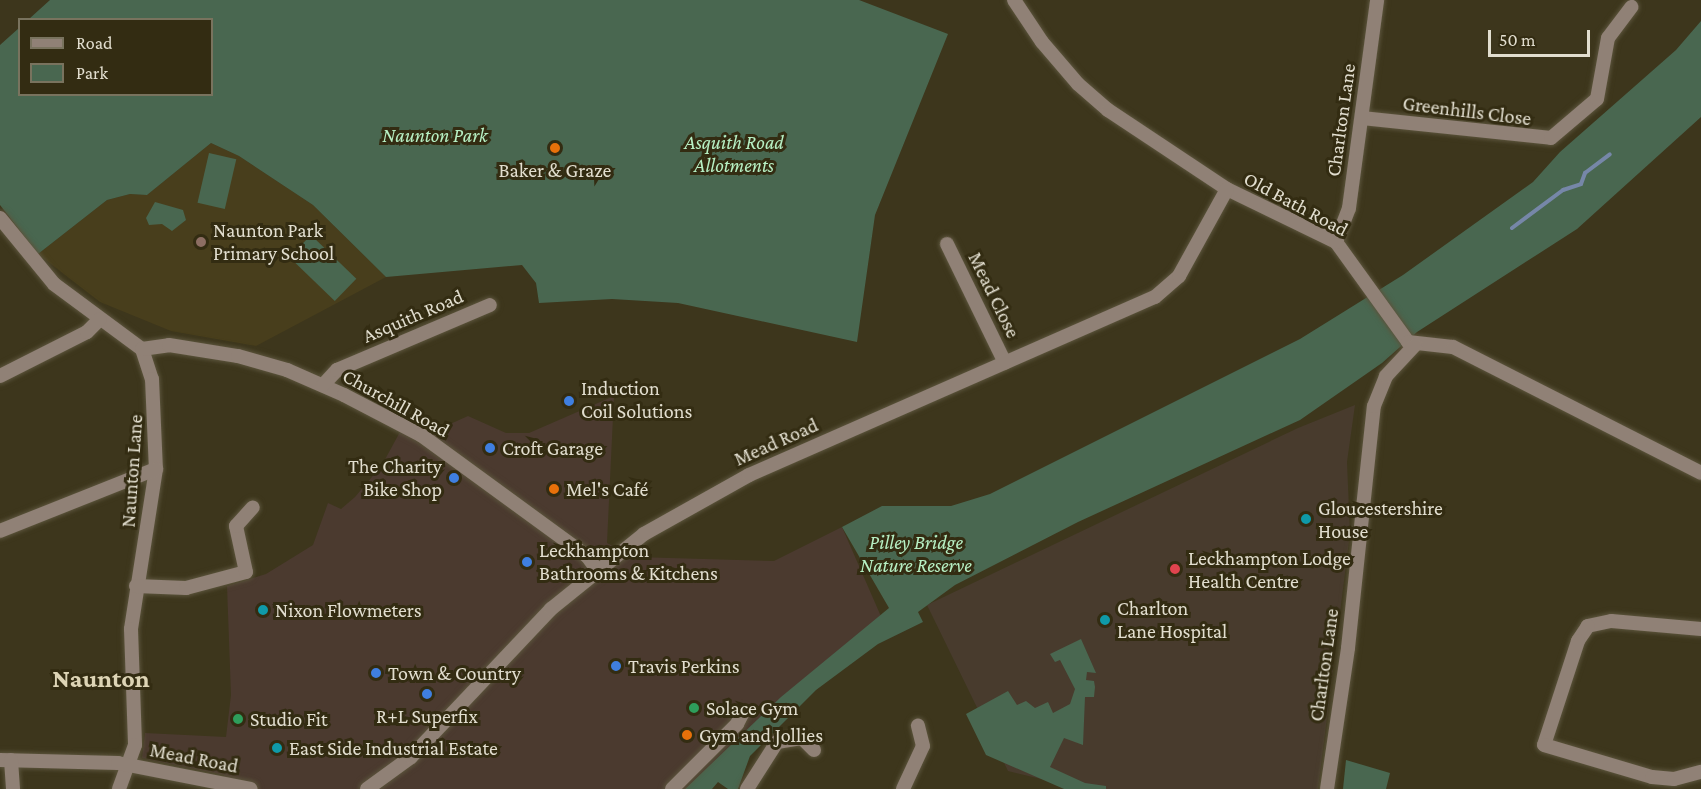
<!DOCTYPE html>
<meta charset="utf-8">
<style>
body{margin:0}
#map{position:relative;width:1701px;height:789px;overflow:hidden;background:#3d361c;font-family:"Crimson Pro",serif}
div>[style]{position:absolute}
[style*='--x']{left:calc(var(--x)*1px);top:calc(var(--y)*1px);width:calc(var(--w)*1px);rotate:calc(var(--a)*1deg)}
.built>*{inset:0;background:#483e1c}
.industrial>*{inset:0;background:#4b3a2f}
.medical>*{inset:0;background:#483b2d}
.green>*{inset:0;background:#496750;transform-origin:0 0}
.stream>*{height:4px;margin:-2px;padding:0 2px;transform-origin:2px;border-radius:2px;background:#7687a8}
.roads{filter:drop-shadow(0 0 2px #5b543c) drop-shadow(0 0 2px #5b543c)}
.minor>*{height:14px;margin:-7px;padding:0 7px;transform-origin:7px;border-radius:7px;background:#908176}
.dots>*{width:16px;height:16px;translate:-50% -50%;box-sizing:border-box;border:3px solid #332c12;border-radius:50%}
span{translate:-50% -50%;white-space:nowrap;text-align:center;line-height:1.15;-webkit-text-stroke:6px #332c12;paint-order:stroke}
.street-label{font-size:20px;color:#e2decf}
.park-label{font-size:20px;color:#b7f0c4;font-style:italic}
.poi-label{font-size:20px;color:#e2decf}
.left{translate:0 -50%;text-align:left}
.right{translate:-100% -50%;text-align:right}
.district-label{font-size:26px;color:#ddd4b5;font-weight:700}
.legend{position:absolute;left:18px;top:18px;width:195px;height:78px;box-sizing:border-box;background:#332c12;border:2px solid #79735e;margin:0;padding:8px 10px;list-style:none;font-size:18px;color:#e2decf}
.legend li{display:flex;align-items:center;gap:12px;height:30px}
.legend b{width:30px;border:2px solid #79735e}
.scale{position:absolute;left:1488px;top:30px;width:102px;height:27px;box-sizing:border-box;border:3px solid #e2decf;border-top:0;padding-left:8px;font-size:18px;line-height:21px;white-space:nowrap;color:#e2decf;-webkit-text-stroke:4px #332c12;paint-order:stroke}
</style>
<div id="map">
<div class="built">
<div style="clip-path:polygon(211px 143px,239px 156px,313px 205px,386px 277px,256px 346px,171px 331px,100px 302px,38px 254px,107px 200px,130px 194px,147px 195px)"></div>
</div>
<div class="industrial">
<div style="clip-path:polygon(614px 396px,607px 543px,635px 557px,774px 561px,842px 527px,883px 621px,694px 789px,224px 789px,224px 775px,142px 758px,145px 733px,226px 737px,231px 695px,227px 586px,266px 574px,313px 545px,328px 503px,341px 509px,355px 497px,382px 465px,401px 430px,439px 429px,468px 416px,506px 433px,529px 433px)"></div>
</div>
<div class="medical">
<div style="clip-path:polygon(1355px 405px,1347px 462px,1350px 533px,1318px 789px,1083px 789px,1008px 771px,927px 605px,1298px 428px)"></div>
</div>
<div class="green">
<div style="clip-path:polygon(50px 0,859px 0,948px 34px,875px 215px,857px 342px,678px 303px,612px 299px,539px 303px,536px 283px,522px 265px,386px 277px,313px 205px,239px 156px,211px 143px,147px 195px,130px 194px,107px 200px,38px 254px,0 205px,0 45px,19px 28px,20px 94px,212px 94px,212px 20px,29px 19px)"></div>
<div style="clip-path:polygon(1701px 21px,1701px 117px,1577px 229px,1417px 332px,1382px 363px,1300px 420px,1078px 522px,955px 585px,918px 612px,923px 622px,878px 644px,816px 690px,750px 756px,738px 789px,728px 789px,718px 782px,712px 789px,685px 789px,781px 697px,889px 608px,842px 527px,882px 506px,951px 506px,990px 494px,1300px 339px,1403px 275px,1533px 182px,1560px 152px,1676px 50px)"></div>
<div style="left:209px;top:153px;width:28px;height:51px;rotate:13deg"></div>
<div style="clip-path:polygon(155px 202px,183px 210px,186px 220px,172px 231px,162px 224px,149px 225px,146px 218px)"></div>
<div style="left:311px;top:235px;width:63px;height:31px;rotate:44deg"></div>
<div style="clip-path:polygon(1081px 639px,1096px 673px,1087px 672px,1086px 680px,1094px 681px,1095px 687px,1094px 697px,1085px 697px,1083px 745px,1064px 738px,1050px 767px,1085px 783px,1106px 786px,1106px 789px,1064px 789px,986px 755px,966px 714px,1008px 691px,1017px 705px,1026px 701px,1035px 708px,1048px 702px,1053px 713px,1070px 704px,1075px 689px,1060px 660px,1055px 662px,1050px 654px)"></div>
<div style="clip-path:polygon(1346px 760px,1390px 773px,1386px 789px,1343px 789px)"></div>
</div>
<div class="stream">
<div style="--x:1512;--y:228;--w:64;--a:-36.7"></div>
<div style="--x:1563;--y:190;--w:19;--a:-18"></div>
<div style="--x:1581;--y:184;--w:12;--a:-70"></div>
<div style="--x:1585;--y:173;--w:31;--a:-37"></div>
</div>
<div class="roads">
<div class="minor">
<div style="--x:1014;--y:0;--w:50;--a:56.3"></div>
<div style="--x:1042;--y:42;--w:55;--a:49.4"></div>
<div style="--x:1078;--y:84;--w:40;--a:41"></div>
<div style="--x:1108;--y:110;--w:143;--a:33.6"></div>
<div style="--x:1227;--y:189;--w:121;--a:25.9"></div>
<div style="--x:1336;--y:242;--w:123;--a:54.2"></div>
<div style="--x:1408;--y:342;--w:45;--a:6.3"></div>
<div style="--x:1453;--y:347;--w:278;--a:26.9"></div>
<div style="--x:1362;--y:118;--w:190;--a:6"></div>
<div style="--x:1551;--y:138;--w:60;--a:-40.3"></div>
<div style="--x:1597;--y:99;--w:62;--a:-79.8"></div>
<div style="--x:1608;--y:38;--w:39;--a:-53"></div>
<div style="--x:0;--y:218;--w:85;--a:50.7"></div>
<div style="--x:54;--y:284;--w:109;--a:36.5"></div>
<div style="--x:142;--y:349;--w:32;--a:72"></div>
<div style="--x:152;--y:379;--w:90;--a:87.5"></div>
<div style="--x:156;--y:469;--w:162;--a:98.9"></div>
<div style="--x:131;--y:629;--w:116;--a:88"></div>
<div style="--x:135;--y:745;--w:47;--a:110"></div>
<div style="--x:1336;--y:242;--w:36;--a:-69"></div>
<div style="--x:1349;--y:208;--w:210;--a:-82.3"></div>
<div style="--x:947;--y:244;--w:132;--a:64"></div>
<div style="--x:142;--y:349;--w:27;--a:-8"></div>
<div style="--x:169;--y:345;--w:70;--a:9.1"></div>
<div style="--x:238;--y:356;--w:51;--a:15.9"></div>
<div style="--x:287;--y:370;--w:62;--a:23.7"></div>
<div style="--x:344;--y:395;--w:87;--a:27.5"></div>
<div style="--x:421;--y:435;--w:205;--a:36.1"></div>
<div style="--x:587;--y:556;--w:17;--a:54"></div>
<div style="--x:0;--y:376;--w:97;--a:-26.8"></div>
<div style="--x:87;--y:332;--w:18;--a:-45"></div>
<div style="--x:323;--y:385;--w:21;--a:-47"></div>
<div style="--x:337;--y:370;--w:166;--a:-23"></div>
<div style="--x:0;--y:531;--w:168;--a:-21.7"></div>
<div style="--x:136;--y:586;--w:50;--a:2.3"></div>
<div style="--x:186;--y:588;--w:62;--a:-14.9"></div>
<div style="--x:246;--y:572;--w:47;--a:-102.3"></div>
<div style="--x:236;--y:526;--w:25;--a:-48"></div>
<div style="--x:1701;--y:629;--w:90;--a:-174.9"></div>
<div style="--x:1611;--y:621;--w:24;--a:168"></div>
<div style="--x:1588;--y:626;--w:18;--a:124"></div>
<div style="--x:1578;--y:641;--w:109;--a:108.1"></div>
<div style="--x:1544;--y:745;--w:113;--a:16.5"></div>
<div style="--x:1652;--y:777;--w:22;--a:5"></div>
<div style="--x:1674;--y:779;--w:28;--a:-15"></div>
<div style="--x:0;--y:760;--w:118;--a:1.5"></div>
<div style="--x:118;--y:763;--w:135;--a:11.1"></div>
<div style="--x:11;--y:760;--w:29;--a:86"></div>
<div style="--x:367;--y:789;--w:54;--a:-36"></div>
<div style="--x:411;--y:757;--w:204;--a:-46.6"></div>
<div style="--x:551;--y:609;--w:119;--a:-38.9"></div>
<div style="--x:644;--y:534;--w:120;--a:-29.3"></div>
<div style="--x:749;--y:475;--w:443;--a:-23.7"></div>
<div style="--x:1155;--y:297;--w:32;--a:-41"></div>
<div style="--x:1179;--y:276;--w:99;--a:-61.1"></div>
<div style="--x:672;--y:789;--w:92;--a:-45"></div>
<div style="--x:737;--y:724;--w:11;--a:-63"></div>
<div style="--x:747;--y:789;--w:56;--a:-57.4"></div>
<div style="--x:777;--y:742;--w:25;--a:-9"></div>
<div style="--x:802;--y:738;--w:17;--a:45"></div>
<div style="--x:903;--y:789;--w:47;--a:-65.1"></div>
<div style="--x:923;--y:746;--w:21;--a:-104"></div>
<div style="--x:1327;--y:789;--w:143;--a:-81.5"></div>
<div style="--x:1348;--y:648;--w:243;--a:-83.9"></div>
<div style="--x:1374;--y:406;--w:32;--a:-68"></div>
<div style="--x:1386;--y:376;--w:42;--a:-46.9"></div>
</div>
</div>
<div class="dots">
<div style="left:555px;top:148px;background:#e8710a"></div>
<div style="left:201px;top:242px;background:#8d6e63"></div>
<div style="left:569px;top:401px;background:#3f7fe0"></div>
<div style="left:490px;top:448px;background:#3f7fe0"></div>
<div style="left:454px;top:478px;background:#3f7fe0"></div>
<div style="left:554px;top:489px;background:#e8710a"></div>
<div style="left:1306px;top:519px;background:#0f9aa8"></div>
<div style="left:527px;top:562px;background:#3f7fe0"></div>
<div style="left:1175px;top:569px;background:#e0444e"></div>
<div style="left:263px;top:610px;background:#0f9aa8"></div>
<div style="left:1105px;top:620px;background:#0f9aa8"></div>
<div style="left:616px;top:666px;background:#3f7fe0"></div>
<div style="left:376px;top:673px;background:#3f7fe0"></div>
<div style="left:427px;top:694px;background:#3f7fe0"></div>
<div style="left:694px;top:708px;background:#2e9e5b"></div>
<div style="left:238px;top:719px;background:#2e9e5b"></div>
<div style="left:687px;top:735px;background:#e8710a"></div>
<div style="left:277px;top:748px;background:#0f9aa8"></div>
</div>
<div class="street-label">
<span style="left:1467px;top:111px;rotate:7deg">Greenhills Close</span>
<span style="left:1341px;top:120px;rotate:-82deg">Charlton Lane</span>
<span style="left:1296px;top:204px;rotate:28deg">Old Bath Road</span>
<span style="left:994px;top:295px;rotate:64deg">Mead Close</span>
<span style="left:413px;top:316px;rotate:-23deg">Asquith Road</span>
<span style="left:396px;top:403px;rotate:29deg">Churchill Road</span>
<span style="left:776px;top:442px;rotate:-24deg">Mead Road</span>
<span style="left:132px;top:471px;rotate:-86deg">Naunton Lane</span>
<span style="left:1324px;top:665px;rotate:-82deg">Charlton Lane</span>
<span style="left:194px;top:758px;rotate:11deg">Mead Road</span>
</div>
<div class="park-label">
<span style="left:435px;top:135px">Naunton Park</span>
<span style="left:734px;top:154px">Asquith Road<br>Allotments</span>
<span style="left:916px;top:554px">Pilley Bridge<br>Nature Reserve</span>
</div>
<div class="poi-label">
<span style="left:555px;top:170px">Baker &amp; Graze</span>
<span class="left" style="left:213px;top:242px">Naunton Park<br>Primary School</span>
<span class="left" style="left:581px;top:400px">Induction<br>Coil Solutions</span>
<span class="left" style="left:502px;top:448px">Croft Garage</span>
<span class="right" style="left:442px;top:478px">The Charity<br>Bike Shop</span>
<span class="left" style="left:566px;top:489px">Mel's Café</span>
<span class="left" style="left:1318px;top:520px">Gloucestershire<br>House</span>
<span class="left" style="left:539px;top:562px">Leckhampton<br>Bathrooms &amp; Kitchens</span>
<span class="left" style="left:1188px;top:570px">Leckhampton Lodge<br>Health Centre</span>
<span class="left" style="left:1117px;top:620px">Charlton<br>Lane Hospital</span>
<span class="left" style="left:275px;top:610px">Nixon Flowmeters</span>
<span class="left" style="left:628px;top:666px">Travis Perkins</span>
<span class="left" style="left:388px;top:673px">Town &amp; Country</span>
<span class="left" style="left:706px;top:708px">Solace Gym</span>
<span style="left:427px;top:716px">R+L Superfix</span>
<span class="left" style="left:250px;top:719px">Studio Fit</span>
<span class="left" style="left:699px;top:735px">Gym and Jollies</span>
<span class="left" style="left:289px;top:748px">East Side Industrial Estate</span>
</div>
<div class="district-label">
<span style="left:101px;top:679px">Naunton</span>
</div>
<ul class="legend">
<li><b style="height:8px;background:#908176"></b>Road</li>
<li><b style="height:16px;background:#496750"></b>Park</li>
</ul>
<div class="scale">50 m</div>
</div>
